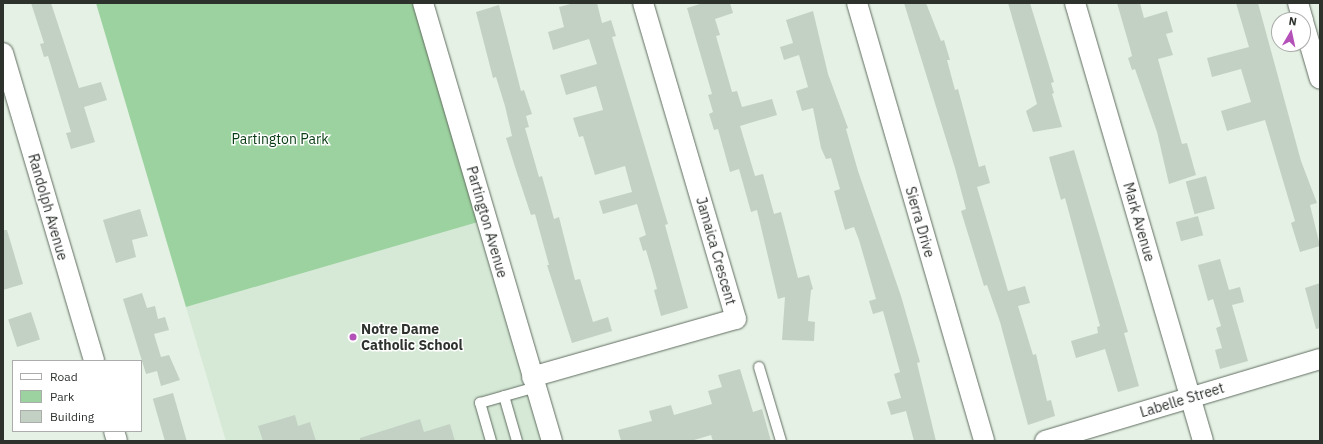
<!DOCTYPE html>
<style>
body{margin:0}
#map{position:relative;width:1323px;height:444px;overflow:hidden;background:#e4f1e4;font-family:"IBM Plex Sans",sans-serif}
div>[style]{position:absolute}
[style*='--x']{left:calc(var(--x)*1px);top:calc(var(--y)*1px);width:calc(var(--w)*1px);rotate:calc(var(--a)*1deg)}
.built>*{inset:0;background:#d5e9d6}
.green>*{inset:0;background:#9cd29f}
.building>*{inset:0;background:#c3d1c4;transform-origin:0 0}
.roads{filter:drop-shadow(0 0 1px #616d61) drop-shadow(0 0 1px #616d61)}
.service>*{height:10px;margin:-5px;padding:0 5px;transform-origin:5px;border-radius:5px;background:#fff}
.minor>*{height:20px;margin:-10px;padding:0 10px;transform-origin:10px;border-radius:10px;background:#fff}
.dots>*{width:11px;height:11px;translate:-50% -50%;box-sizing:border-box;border:2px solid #fff;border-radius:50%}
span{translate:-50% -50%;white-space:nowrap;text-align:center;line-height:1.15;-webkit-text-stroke:3px #fff;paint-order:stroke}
.park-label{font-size:14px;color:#073b12}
.street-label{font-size:14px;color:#2d322d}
.poi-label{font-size:14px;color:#2d322d;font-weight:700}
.left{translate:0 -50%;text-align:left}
.frame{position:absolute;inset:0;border:4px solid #2d322d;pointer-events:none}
.legend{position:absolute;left:12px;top:360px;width:130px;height:72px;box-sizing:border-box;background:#fff;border:1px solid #abadab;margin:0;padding:5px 7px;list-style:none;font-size:12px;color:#2d322d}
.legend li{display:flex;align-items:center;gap:8px;height:20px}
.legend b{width:20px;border:1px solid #abadab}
.north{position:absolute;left:1271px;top:12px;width:40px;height:40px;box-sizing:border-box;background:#fff;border:1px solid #abadab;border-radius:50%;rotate:9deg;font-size:11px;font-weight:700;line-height:16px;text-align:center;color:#2d322d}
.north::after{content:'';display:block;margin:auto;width:14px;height:18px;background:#b451b8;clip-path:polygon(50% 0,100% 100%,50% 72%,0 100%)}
</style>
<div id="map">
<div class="built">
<div style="clip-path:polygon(478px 222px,542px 441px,226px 441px,186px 307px)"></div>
</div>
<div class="green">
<div style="clip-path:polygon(96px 3px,414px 3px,478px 222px,186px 307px)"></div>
</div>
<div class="building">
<div style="clip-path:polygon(31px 3px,51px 3px,79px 88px,101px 82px,107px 100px,84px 107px,95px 142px,71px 149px,66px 133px,71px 132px,48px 56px,44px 57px,40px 44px,44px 43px)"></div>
<div style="clip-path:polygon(574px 3px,597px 3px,602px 23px,611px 20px,616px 36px,612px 37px,668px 224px,665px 225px,688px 308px,661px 316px,654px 290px,657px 289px,653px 274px,646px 250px,643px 251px,639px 238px,646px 235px,637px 204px,603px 214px,599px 201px,632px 192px,625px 166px,595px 175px,583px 136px,579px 137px,573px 118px,603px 110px,596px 86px,566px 95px,560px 75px,597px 64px,589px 39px,553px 50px,548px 32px,564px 27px,559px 7px)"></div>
<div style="clip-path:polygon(703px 3px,730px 3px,733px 13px,715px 19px,720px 35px,716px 36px,732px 92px,737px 91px,742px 107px,772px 99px,777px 115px,740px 126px,755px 176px,763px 174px,774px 214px,781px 212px,798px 278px,809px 275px,813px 289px,811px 290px,808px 321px,815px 322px,814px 341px,782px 340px,785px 297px,778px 299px,757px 210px,751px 212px,739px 169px,730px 172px,718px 129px,714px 130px,709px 114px,713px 112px,708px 95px,712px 94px,687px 8px)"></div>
<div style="clip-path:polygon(904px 3px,926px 3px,941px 41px,944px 40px,950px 60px,947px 60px,955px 90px,958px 89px,979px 167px,985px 165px,990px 183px,977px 187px,1008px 291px,1025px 286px,1030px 303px,1018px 306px,1033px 355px,1036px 354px,1047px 401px,1051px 400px,1055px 416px,1028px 425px,1000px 322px,987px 285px,984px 286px,961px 211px,966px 209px,955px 168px)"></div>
<div style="clip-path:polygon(1008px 3px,1030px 3px,1054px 82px,1051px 83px,1054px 93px,1052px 94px,1062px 127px,1033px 132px,1026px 111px,1037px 104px)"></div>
<div style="clip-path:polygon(1117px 3px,1140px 3px,1144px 18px,1167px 11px,1173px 32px,1166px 34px,1173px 55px,1158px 59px,1182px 144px,1187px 143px,1196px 175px,1169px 184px,1157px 132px,1135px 69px,1132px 70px,1128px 58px,1132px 56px,1130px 48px)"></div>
<div style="clip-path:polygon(1236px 3px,1258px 3px,1301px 161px,1317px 203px,1310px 205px,1320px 246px,1300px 252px,1291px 223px,1295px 221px,1265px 120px,1227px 131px,1221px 111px,1251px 102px,1241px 69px,1212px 77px,1207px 58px,1249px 47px)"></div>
<div style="clip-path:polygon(499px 5px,521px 91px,524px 90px,532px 114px,526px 116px,529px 127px,525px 128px,539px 177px,542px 176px,554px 219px,559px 217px,575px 280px,580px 279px,593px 322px,608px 317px,612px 331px,572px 343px,547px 265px,549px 265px,535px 214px,531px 215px,516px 170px,506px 138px,512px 136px,505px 106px,496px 77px,493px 78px,476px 12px)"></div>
<div style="clip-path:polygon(813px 11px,828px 74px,848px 128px,846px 129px,858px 171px,901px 296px,920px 362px,917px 363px,936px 441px,914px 441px,906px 411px,891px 415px,887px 402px,901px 398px,894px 374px,900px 372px,883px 311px,873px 314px,869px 301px,876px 299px,859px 240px,854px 227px,845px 230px,834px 191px,840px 189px,831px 158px,826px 159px,821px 148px,813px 108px,802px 111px,796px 91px,808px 87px,799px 55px,784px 60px,780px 47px,793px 43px,786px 20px)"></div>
<div style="clip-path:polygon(1074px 150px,1128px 332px,1124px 333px,1139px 386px,1118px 392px,1105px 349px,1076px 358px,1071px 341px,1098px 333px,1097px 327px,1100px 326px,1065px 198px,1061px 200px,1049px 157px)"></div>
<div style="left:1206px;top:176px;width:34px;height:21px;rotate:75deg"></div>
<div style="clip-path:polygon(140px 209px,148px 236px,132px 240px,136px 257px,116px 263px,103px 220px)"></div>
<div style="left:1198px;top:216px;width:20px;height:23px;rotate:75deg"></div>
<div style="clip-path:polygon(3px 230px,7px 230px,23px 284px,3px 290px)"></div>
<div style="clip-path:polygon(1220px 259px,1229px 290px,1240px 287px,1244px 302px,1232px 305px,1248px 361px,1220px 369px,1215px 350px,1222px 348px,1216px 328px,1221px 326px,1213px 299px,1208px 301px,1198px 265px)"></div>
<div style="clip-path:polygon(1320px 283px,1320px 328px,1316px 329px,1305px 288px)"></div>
<div style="clip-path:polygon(142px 293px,147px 308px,155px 306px,158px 319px,165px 317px,169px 330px,154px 334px,161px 357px,169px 355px,180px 380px,161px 386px,157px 371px,146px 374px,123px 299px)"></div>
<div style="left:31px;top:312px;width:29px;height:24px;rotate:72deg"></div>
<div style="clip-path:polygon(740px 369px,753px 412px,762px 409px,771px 441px,713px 441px,711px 435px,691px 441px,621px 441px,618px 430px,652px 421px,649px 411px,671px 405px,674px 415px,712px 404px,708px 391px,722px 387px,718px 375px)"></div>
<div style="left:173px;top:393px;width:50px;height:21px;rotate:74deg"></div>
<div style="clip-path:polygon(295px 415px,298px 426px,310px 422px,316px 441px,263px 441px,258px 426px)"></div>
<div style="clip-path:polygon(420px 419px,424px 432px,450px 424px,455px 441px,360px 441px,360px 438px)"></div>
</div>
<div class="roads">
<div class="service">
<div style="--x:759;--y:367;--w:77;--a:73.4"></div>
<div style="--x:504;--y:396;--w:47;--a:73.9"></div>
<div style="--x:491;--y:441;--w:40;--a:-106"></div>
<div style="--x:480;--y:403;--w:58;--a:-15.9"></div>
</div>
<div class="minor">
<div style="--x:423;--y:3;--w:457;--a:73.6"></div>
<div style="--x:857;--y:3;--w:456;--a:73.8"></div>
<div style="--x:1075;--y:3;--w:456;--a:73.7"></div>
<div style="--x:1298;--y:3;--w:18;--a:74"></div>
<div style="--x:1303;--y:21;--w:60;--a:73.7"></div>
<div style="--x:3;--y:53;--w:321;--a:73.5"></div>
<div style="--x:532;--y:377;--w:212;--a:-15.9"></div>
<div style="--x:736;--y:319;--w:329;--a:-106.4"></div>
<div style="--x:114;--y:431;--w:10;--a:73"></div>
<div style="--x:1045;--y:441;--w:287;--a:-16.6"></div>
</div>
</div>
<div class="dots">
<div style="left:353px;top:337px;background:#b451b8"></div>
</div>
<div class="park-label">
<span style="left:280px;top:139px">Partington Park</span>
</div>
<div class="street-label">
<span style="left:48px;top:207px;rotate:74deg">Randolph Avenue</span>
<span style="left:487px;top:222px;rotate:74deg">Partington Avenue</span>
<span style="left:920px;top:222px;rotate:74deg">Sierra Drive</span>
<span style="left:1139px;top:222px;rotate:74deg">Mark Avenue</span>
<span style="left:716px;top:251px;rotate:74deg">Jamaica Crescent</span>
<span style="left:1182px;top:400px;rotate:-17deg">Labelle Street</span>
</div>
<div class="poi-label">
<span class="left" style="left:361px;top:337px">Notre Dame<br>Catholic School</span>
</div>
<div class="frame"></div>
<ul class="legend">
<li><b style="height:5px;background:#fff"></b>Road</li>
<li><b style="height:11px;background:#9cd29f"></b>Park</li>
<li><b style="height:11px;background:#c3d1c4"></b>Building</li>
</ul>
<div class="north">N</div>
</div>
